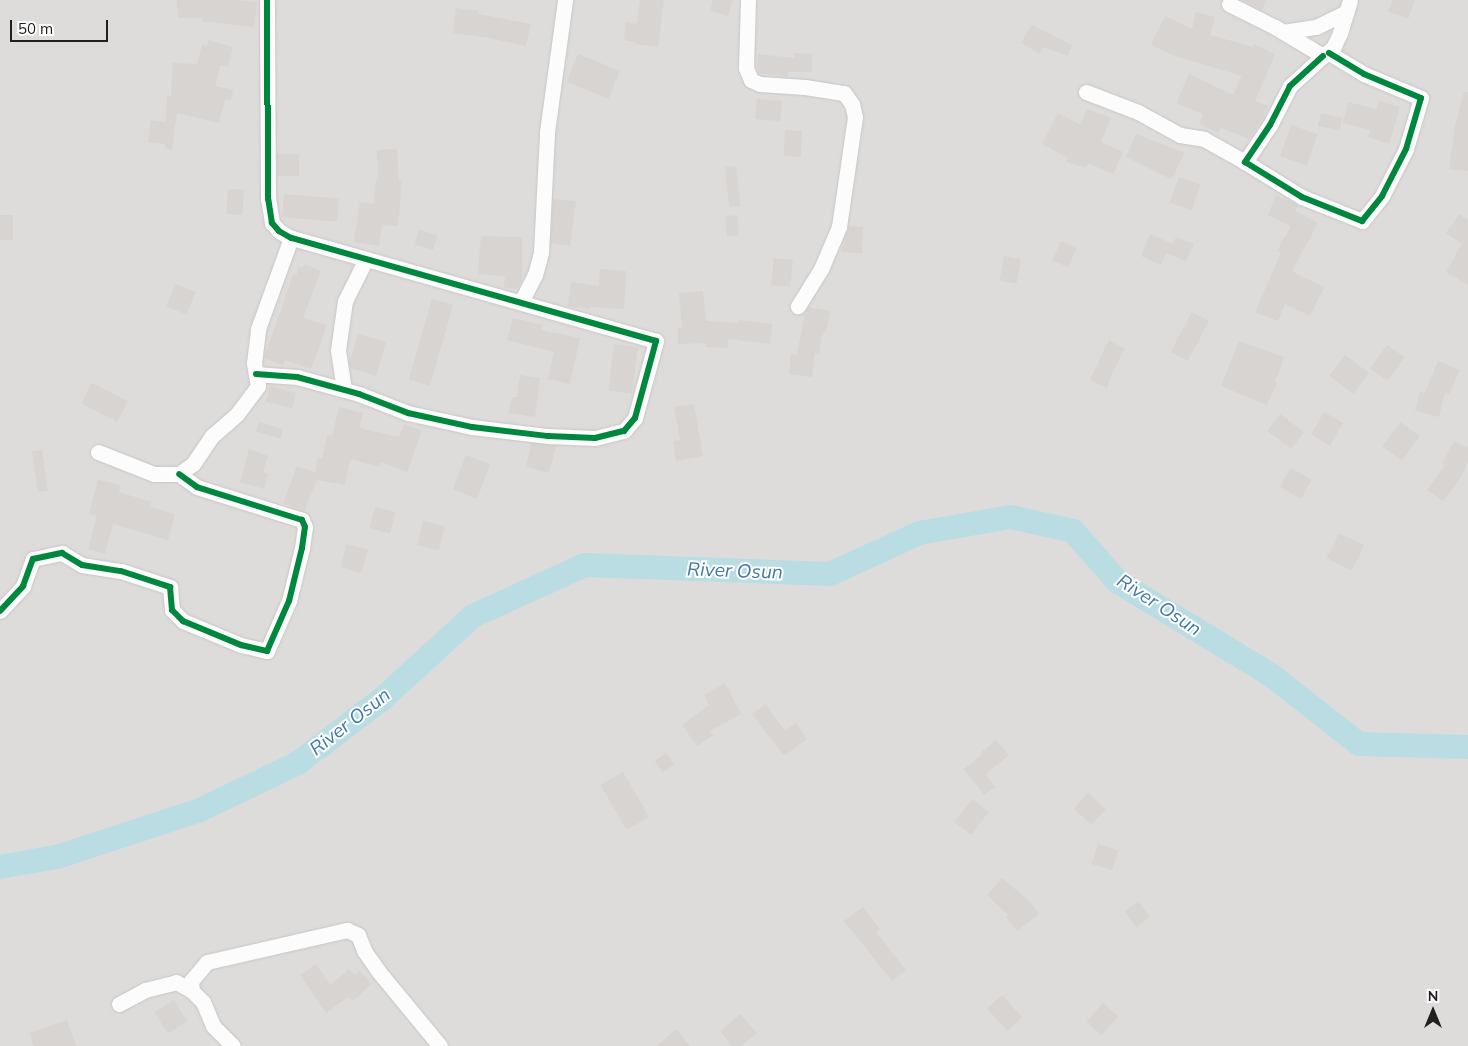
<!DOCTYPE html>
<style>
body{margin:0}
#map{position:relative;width:1468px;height:1046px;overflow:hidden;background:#eeece9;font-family:Mulish,sans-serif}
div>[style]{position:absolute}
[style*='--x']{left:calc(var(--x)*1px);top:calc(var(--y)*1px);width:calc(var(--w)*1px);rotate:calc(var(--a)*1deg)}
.residential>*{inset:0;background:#dddcda;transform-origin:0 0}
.river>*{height:24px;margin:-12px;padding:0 12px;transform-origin:12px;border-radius:12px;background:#badde4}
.building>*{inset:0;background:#d7d4d2;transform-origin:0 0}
.roads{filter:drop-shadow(0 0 1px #c7c6c5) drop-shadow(0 0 1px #c7c6c5)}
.minor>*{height:15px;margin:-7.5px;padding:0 7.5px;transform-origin:7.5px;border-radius:7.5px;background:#fcfcfc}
.cycleway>*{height:6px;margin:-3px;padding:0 3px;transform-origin:3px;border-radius:3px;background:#00873e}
span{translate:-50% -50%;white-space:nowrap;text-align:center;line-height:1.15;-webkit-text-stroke:4px #fff;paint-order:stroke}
.water-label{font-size:19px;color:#3e78a8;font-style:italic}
.north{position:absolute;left:1408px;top:986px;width:50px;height:50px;-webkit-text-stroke:4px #fff;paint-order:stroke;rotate:0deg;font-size:14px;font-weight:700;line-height:20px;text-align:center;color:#202020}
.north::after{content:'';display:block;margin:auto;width:18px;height:22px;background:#202020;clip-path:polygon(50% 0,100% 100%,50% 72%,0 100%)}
.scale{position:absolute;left:10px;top:20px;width:98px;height:22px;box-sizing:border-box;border:2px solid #202020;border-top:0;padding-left:6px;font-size:15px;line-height:18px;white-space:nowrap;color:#202020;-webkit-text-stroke:4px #fff;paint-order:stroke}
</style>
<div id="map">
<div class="residential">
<div style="left:0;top:0;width:1468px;height:1046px"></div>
</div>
<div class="river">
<div style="--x:0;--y:867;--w:58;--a:-10"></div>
<div style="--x:57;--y:857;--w:151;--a:-18.2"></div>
<div style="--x:200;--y:810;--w:109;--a:-25.6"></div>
<div style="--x:298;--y:763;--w:106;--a:-37.3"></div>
<div style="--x:382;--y:699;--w:123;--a:-42.4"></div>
<div style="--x:473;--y:616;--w:123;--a:-24.5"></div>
<div style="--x:585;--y:565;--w:245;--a:2.1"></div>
<div style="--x:830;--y:574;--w:98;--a:-24.7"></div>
<div style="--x:919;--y:533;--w:93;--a:-9.9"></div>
<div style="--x:1011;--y:517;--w:64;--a:12.7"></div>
<div style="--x:1073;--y:531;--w:68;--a:48.6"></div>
<div style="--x:1118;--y:582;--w:179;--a:31.3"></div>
<div style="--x:1271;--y:675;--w:112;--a:38.1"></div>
<div style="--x:1359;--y:744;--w:109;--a:1.6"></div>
</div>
<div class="building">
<div style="clip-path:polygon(177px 0,236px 0,257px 2px,254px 27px,202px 21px,203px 18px,178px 18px)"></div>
<div style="clip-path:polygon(640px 0,664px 0,658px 47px,635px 44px,635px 42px,624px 40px,626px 22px,637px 24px)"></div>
<div style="clip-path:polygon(713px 0,732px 0,728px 16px,710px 11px)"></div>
<div style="clip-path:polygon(1242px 0,1267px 0,1262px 10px)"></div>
<div style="clip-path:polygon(1393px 0,1415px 0,1408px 19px,1388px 11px)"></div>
<div style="clip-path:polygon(456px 8px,479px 11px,478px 14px,531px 24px,526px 46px,489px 38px,453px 33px)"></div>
<div style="clip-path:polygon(1196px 12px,1215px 17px,1210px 35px,1253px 47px,1254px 44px,1275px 54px,1255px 101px,1268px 106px,1262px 120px,1249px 139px,1221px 128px,1218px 133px,1199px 124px,1203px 114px,1176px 103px,1189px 74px,1233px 95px,1242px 76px,1175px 56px,1151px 45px,1165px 16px,1192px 29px)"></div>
<div style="clip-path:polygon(1032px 25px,1072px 45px,1068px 56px,1044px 47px,1040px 54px,1021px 43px)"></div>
<div style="clip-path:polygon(209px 40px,233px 47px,228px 67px,220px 65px,215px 86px,233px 90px,231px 100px,225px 99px,219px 123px,177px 113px,172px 149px,165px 148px,165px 144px,148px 142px,151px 120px,166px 122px,167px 96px,171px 96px,173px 63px,197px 64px,202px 45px,207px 47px)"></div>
<div style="clip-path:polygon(794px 53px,812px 54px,812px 72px,788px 72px,787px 76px,758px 73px,758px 54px,794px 58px)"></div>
<div style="left:578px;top:54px;width:45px;height:30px;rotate:22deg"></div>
<div style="clip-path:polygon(1464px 92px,1468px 92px,1468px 171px,1449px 169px,1455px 126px)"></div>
<div style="left:757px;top:99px;width:25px;height:20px;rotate:5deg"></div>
<div style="clip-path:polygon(1379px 101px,1400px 107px,1389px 144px,1368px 137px,1370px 130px,1343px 123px,1348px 102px,1376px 109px)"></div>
<div style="clip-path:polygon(1087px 109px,1111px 118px,1101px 142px,1123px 152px,1113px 174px,1088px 163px,1086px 168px,1066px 162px,1068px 158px,1042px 144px,1058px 113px,1081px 125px)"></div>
<div style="left:1321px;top:113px;width:22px;height:13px;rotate:13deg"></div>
<div style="left:1291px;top:125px;width:28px;height:33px;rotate:19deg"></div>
<div style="left:785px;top:130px;width:17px;height:26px;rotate:3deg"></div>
<div style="clip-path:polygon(1136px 134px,1185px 153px,1171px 179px,1126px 157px)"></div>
<div style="clip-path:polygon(397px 149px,399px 180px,402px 180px,398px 226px,382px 225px,379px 246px,354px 242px,360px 202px,374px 204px,376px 179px,378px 179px,377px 150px)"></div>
<div style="left:277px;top:154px;width:22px;height:22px"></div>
<div style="left:736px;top:166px;width:40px;height:11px;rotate:84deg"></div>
<div style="left:1179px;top:177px;width:23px;height:27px;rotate:20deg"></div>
<div style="left:228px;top:189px;width:16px;height:25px;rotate:4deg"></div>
<div style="left:284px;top:194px;width:55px;height:23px;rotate:5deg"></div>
<div style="clip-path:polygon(1276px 195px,1298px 205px,1295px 211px,1318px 223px,1293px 269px,1293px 272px,1324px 287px,1310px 316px,1285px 304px,1278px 321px,1255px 312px,1281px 253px,1277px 251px,1291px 226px,1268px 215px)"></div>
<div style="clip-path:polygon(553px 199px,576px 201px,570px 246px,551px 243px)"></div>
<div style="clip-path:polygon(1459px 214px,1468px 220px,1468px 285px,1446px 272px,1462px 244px,1446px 233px)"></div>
<div style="left:0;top:215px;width:13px;height:25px"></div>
<div style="left:737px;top:215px;width:20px;height:12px;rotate:84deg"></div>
<div style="clip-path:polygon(849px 226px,863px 227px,862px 253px,841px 252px)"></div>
<div style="left:419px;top:230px;width:19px;height:15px;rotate:16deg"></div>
<div style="clip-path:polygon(1150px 234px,1173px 244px,1176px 237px,1194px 244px,1186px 261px,1166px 253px,1161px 265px,1141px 256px)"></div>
<div style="clip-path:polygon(481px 236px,522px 237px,522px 279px,517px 289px,504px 288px,505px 276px,478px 274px)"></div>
<div style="left:1061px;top:241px;width:17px;height:21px;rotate:25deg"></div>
<div style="left:1004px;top:256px;width:17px;height:25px;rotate:10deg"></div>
<div style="left:774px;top:258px;width:19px;height:27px;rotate:6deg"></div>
<div style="clip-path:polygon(304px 264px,321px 271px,303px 318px,327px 325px,311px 369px,285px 360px,283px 365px,264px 358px,293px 275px,296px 276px,299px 266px,303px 268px)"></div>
<div style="clip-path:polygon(600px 269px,626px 271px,624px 309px,590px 307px,590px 309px,568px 306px,571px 282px,599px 286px)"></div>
<div style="left:175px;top:284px;width:22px;height:24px;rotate:22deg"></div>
<div style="clip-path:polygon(703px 291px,706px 321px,739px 323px,739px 320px,772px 324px,770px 344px,728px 339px,728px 348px,706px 347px,706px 343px,678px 344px,678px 328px,682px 328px,679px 293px)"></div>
<div style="left:432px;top:299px;width:22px;height:84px;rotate:16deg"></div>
<div style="clip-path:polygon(808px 307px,830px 311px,826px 333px,822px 332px,819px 354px,815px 353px,812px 377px,789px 374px,791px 354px,797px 355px,805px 312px)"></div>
<div style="left:1192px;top:312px;width:19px;height:45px;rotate:28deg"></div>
<div style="clip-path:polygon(513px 318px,542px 325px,541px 330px,580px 338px,570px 384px,548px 379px,554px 352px,507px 340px)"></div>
<div style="clip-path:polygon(358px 334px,386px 342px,376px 376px,350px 368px,349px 363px)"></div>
<div style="clip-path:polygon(1109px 340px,1125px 349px,1111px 376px,1107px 388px,1090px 380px)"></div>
<div style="clip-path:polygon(1239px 341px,1284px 357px,1275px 382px,1277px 383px,1267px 405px,1221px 386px)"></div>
<div style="left:614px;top:344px;width:24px;height:47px;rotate:7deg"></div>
<div style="left:1387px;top:345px;width:21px;height:29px;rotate:35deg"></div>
<div style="left:1345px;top:355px;width:30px;height:26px;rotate:37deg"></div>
<div style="clip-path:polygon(1438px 361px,1460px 370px,1449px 394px,1445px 392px,1439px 417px,1415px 411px,1420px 392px,1425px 393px)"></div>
<div style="clip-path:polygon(520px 375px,540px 378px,535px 417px,509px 413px,512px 397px,517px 397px)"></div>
<div style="left:92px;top:383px;width:40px;height:23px;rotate:27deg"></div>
<div style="left:270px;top:386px;width:27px;height:16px;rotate:15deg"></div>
<div style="clip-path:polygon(694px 404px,703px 456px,676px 461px,673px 441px,680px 440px,674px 407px)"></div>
<div style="clip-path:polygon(339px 407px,363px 413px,359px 428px,399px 437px,404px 424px,422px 431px,407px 472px,381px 462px,380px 467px,350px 459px,345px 485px,317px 480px,304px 511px,283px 503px,297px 466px,315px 472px,318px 458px,322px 459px,327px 435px,332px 436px)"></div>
<div style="left:1324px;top:412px;width:22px;height:26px;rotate:30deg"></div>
<div style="left:1280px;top:414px;width:30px;height:21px;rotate:37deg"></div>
<div style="left:259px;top:422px;width:25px;height:10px;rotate:16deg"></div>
<div style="left:1400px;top:422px;width:24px;height:30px;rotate:36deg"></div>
<div style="clip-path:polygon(1454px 441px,1468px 448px,1468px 462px,1461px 477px,1443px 501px,1427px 490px,1445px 465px,1442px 464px)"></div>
<div style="clip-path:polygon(531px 443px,556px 446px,549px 473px,526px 467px)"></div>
<div style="clip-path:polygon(249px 449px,268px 456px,263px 472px,268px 474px,264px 489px,240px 482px)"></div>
<div style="left:42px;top:450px;width:41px;height:10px;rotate:82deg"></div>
<div style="left:466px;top:455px;width:26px;height:37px;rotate:21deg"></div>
<div style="left:1291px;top:468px;width:24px;height:22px;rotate:30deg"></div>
<div style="clip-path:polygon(98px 480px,120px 485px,119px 492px,151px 502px,150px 507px,175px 514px,168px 540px,113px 524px,105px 554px,88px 549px,97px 516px,89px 514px)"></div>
<div style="left:375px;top:507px;width:21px;height:22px;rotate:14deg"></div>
<div style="left:423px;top:521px;width:22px;height:25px;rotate:13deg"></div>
<div style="left:1339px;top:533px;width:28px;height:28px;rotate:26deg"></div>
<div style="left:347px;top:544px;width:22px;height:24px;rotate:16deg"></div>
<div style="clip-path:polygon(725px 683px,741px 714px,710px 731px,713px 735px,697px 746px,682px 725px,709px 705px,704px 695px)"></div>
<div style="clip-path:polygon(766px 704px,785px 731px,796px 723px,807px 739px,784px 756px,752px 714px)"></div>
<div style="clip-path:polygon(996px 740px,1009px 755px,986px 774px,995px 787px,984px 795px,964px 769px,982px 755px,980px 753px)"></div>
<div style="left:666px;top:753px;width:14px;height:14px;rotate:54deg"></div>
<div style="left:623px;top:772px;width:52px;height:26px;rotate:60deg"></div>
<div style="left:1088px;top:793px;width:24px;height:21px;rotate:42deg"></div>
<div style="left:972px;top:799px;width:21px;height:29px;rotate:37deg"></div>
<div style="left:1098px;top:844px;width:21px;height:21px;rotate:17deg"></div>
<div style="clip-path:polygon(1002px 878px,1028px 900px,1039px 914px,1017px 931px,1006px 917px,1008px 915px,987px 895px)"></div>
<div style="left:1138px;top:901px;width:20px;height:17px;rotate:53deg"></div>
<div style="clip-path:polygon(863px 907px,880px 929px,876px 932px,906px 970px,892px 981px,844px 921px)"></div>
<div style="clip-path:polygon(316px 964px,330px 985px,349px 969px,355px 975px,360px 971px,371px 984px,353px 1001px,348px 997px,326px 1013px,300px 975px)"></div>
<div style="left:1002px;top:995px;width:30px;height:20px;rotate:48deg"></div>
<div style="left:174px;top:1000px;width:25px;height:23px;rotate:58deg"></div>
<div style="left:1103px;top:1003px;width:20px;height:25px;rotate:41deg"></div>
<div style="clip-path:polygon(740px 1014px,757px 1033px,741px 1046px,732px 1046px,720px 1031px)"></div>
<div style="clip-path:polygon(67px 1020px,76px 1046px,34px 1046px,30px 1033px)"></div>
<div style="clip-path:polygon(676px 1029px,690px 1046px,656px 1046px)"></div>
</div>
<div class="roads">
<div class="minor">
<div style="--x:748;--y:0;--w:68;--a:91.7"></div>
<div style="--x:746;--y:68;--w:13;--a:67"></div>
<div style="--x:751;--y:80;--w:10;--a:24"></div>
<div style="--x:760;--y:84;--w:45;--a:3.8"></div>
<div style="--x:805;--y:87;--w:39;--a:9"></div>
<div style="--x:844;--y:93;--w:14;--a:54"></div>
<div style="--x:852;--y:104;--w:13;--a:77"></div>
<div style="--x:855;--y:117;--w:111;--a:98.3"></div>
<div style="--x:839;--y:227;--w:46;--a:113.2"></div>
<div style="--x:821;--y:269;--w:44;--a:121.9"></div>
<div style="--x:1229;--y:4;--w:51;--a:26.6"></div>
<div style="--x:1275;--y:27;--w:56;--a:31.1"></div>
<div style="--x:1323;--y:56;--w:13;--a:-39"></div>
<div style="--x:1333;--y:48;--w:17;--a:-65"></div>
<div style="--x:1340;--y:33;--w:34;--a:-73"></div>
<div style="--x:1283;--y:32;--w:33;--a:-9"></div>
<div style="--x:1316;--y:27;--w:34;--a:-26"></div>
<div style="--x:1323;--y:56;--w:45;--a:137.7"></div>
<div style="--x:1290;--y:86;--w:44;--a:117.1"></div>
<div style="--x:1270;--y:125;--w:45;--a:124"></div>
<div style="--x:1245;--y:162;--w:67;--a:31.6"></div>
<div style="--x:1302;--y:197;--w:65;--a:21.8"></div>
<div style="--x:1362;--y:221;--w:32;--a:-51"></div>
<div style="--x:1382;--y:196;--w:53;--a:-62.9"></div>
<div style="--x:1406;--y:149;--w:53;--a:-73.6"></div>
<div style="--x:1421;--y:98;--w:62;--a:-157.2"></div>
<div style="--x:1364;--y:74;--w:41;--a:-149"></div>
<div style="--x:1086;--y:92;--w:56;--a:21"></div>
<div style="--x:1138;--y:112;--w:48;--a:28.7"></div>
<div style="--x:1180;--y:135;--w:24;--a:9"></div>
<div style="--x:1204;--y:139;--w:47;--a:29.3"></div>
<div style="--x:521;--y:302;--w:30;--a:-63"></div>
<div style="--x:535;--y:275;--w:24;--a:-75"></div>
<div style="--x:541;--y:252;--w:120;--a:-87.1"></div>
<div style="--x:547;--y:132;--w:133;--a:-82.2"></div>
<div style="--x:256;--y:374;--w:41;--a:4.2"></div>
<div style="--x:297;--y:377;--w:64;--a:15.3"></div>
<div style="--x:359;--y:394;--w:53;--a:21.2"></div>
<div style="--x:408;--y:413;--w:66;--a:12.3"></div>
<div style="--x:472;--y:427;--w:77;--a:6.8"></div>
<div style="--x:548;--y:436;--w:47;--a:2.4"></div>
<div style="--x:595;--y:438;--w:30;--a:-14"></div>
<div style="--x:624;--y:431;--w:17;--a:-50"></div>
<div style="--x:635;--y:418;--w:80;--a:-74.7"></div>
<div style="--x:656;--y:341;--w:379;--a:-164.2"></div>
<div style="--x:291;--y:238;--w:14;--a:-150"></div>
<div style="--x:279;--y:231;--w:11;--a:-131"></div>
<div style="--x:272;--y:223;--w:24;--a:-99"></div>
<div style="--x:268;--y:199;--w:199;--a:-90.3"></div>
<div style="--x:344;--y:390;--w:40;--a:-98.5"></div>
<div style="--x:338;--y:350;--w:49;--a:-81.9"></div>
<div style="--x:345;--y:301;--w:47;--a:-63.4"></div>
<div style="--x:98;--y:452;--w:60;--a:21.4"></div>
<div style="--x:154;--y:474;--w:25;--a:0"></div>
<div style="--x:179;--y:474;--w:17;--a:-36"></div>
<div style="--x:193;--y:464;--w:34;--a:-56"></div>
<div style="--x:212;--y:436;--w:33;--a:-41"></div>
<div style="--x:237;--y:414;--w:35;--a:-53"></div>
<div style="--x:258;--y:386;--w:23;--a:-100"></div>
<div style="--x:254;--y:363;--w:34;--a:-83"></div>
<div style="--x:258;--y:329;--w:97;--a:-70.1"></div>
<div style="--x:0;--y:611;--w:34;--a:-47"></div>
<div style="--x:23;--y:586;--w:29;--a:-70"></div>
<div style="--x:33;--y:559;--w:30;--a:-12"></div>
<div style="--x:62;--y:553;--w:23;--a:31"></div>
<div style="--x:82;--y:565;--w:39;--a:9"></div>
<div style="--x:121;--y:571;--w:52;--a:18.1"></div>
<div style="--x:170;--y:587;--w:23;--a:85"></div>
<div style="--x:172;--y:610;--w:16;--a:45"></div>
<div style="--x:183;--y:621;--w:63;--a:22.5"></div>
<div style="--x:241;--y:645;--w:27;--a:13"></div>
<div style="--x:267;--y:651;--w:55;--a:-66.3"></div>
<div style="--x:289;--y:601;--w:55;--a:-76.2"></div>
<div style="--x:302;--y:548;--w:21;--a:-82"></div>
<div style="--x:305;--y:527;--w:8;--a:-113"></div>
<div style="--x:302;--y:520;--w:110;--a:-162.6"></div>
<div style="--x:197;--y:487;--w:22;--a:-144"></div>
<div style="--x:192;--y:991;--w:10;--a:-96"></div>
<div style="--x:191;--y:981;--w:25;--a:-50"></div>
<div style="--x:207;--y:962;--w:144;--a:-12.9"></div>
<div style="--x:347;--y:930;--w:12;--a:24"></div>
<div style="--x:358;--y:935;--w:18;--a:68"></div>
<div style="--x:365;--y:952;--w:24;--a:55"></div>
<div style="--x:379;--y:972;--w:96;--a:50.5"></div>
<div style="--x:119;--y:1004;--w:30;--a:-28"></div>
<div style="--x:145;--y:990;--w:32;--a:-14"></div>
<div style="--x:176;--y:982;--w:18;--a:29"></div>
<div style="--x:192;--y:991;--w:16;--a:45"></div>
<div style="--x:203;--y:1002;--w:26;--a:67"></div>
<div style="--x:213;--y:1026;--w:28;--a:45"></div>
</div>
</div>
<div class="cycleway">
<div style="--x:1323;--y:56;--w:45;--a:137.7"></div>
<div style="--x:1290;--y:86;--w:44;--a:117.1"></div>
<div style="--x:1270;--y:125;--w:45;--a:124"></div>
<div style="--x:1245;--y:162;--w:67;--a:31.6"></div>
<div style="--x:1302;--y:197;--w:65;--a:21.8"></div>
<div style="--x:1362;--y:221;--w:32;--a:-51"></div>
<div style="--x:1382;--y:196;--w:53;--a:-62.9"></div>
<div style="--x:1406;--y:149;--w:53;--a:-73.6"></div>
<div style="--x:1421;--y:98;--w:62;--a:-157.2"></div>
<div style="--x:1364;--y:74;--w:41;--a:-149"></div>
<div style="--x:256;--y:374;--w:41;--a:4.2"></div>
<div style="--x:297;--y:377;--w:64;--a:15.3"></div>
<div style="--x:359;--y:394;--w:53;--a:21.2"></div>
<div style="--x:408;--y:413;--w:66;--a:12.3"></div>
<div style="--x:472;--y:427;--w:77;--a:6.8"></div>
<div style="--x:548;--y:436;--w:47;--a:2.4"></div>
<div style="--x:595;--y:438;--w:30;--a:-14"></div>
<div style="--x:624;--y:431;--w:17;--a:-50"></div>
<div style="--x:635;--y:418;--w:80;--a:-74.7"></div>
<div style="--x:656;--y:341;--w:379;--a:-164.2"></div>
<div style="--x:291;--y:238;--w:14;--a:-150"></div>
<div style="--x:279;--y:231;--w:11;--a:-131"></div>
<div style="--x:272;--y:223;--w:24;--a:-99"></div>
<div style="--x:268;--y:199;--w:199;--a:-90.3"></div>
<div style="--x:0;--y:611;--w:34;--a:-47"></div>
<div style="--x:23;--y:586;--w:29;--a:-70"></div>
<div style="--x:33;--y:559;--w:30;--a:-12"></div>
<div style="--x:62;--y:553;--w:23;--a:31"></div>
<div style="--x:82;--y:565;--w:39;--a:9"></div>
<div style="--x:121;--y:571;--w:52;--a:18.1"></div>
<div style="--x:170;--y:587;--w:23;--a:85"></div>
<div style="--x:172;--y:610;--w:16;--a:45"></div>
<div style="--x:183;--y:621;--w:63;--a:22.5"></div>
<div style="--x:241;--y:645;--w:27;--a:13"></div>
<div style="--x:267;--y:651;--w:55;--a:-66.3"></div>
<div style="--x:289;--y:601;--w:55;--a:-76.2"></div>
<div style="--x:302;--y:548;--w:21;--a:-82"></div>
<div style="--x:305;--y:527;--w:8;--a:-113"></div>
<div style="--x:302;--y:520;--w:110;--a:-162.6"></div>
<div style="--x:197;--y:487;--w:22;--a:-144"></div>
</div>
<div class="water-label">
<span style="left:735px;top:571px;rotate:2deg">River Osun</span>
<span style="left:1159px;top:605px;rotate:33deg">River Osun</span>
<span style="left:350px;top:722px;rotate:-38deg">River Osun</span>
</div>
<div class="north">N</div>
<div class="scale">50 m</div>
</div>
